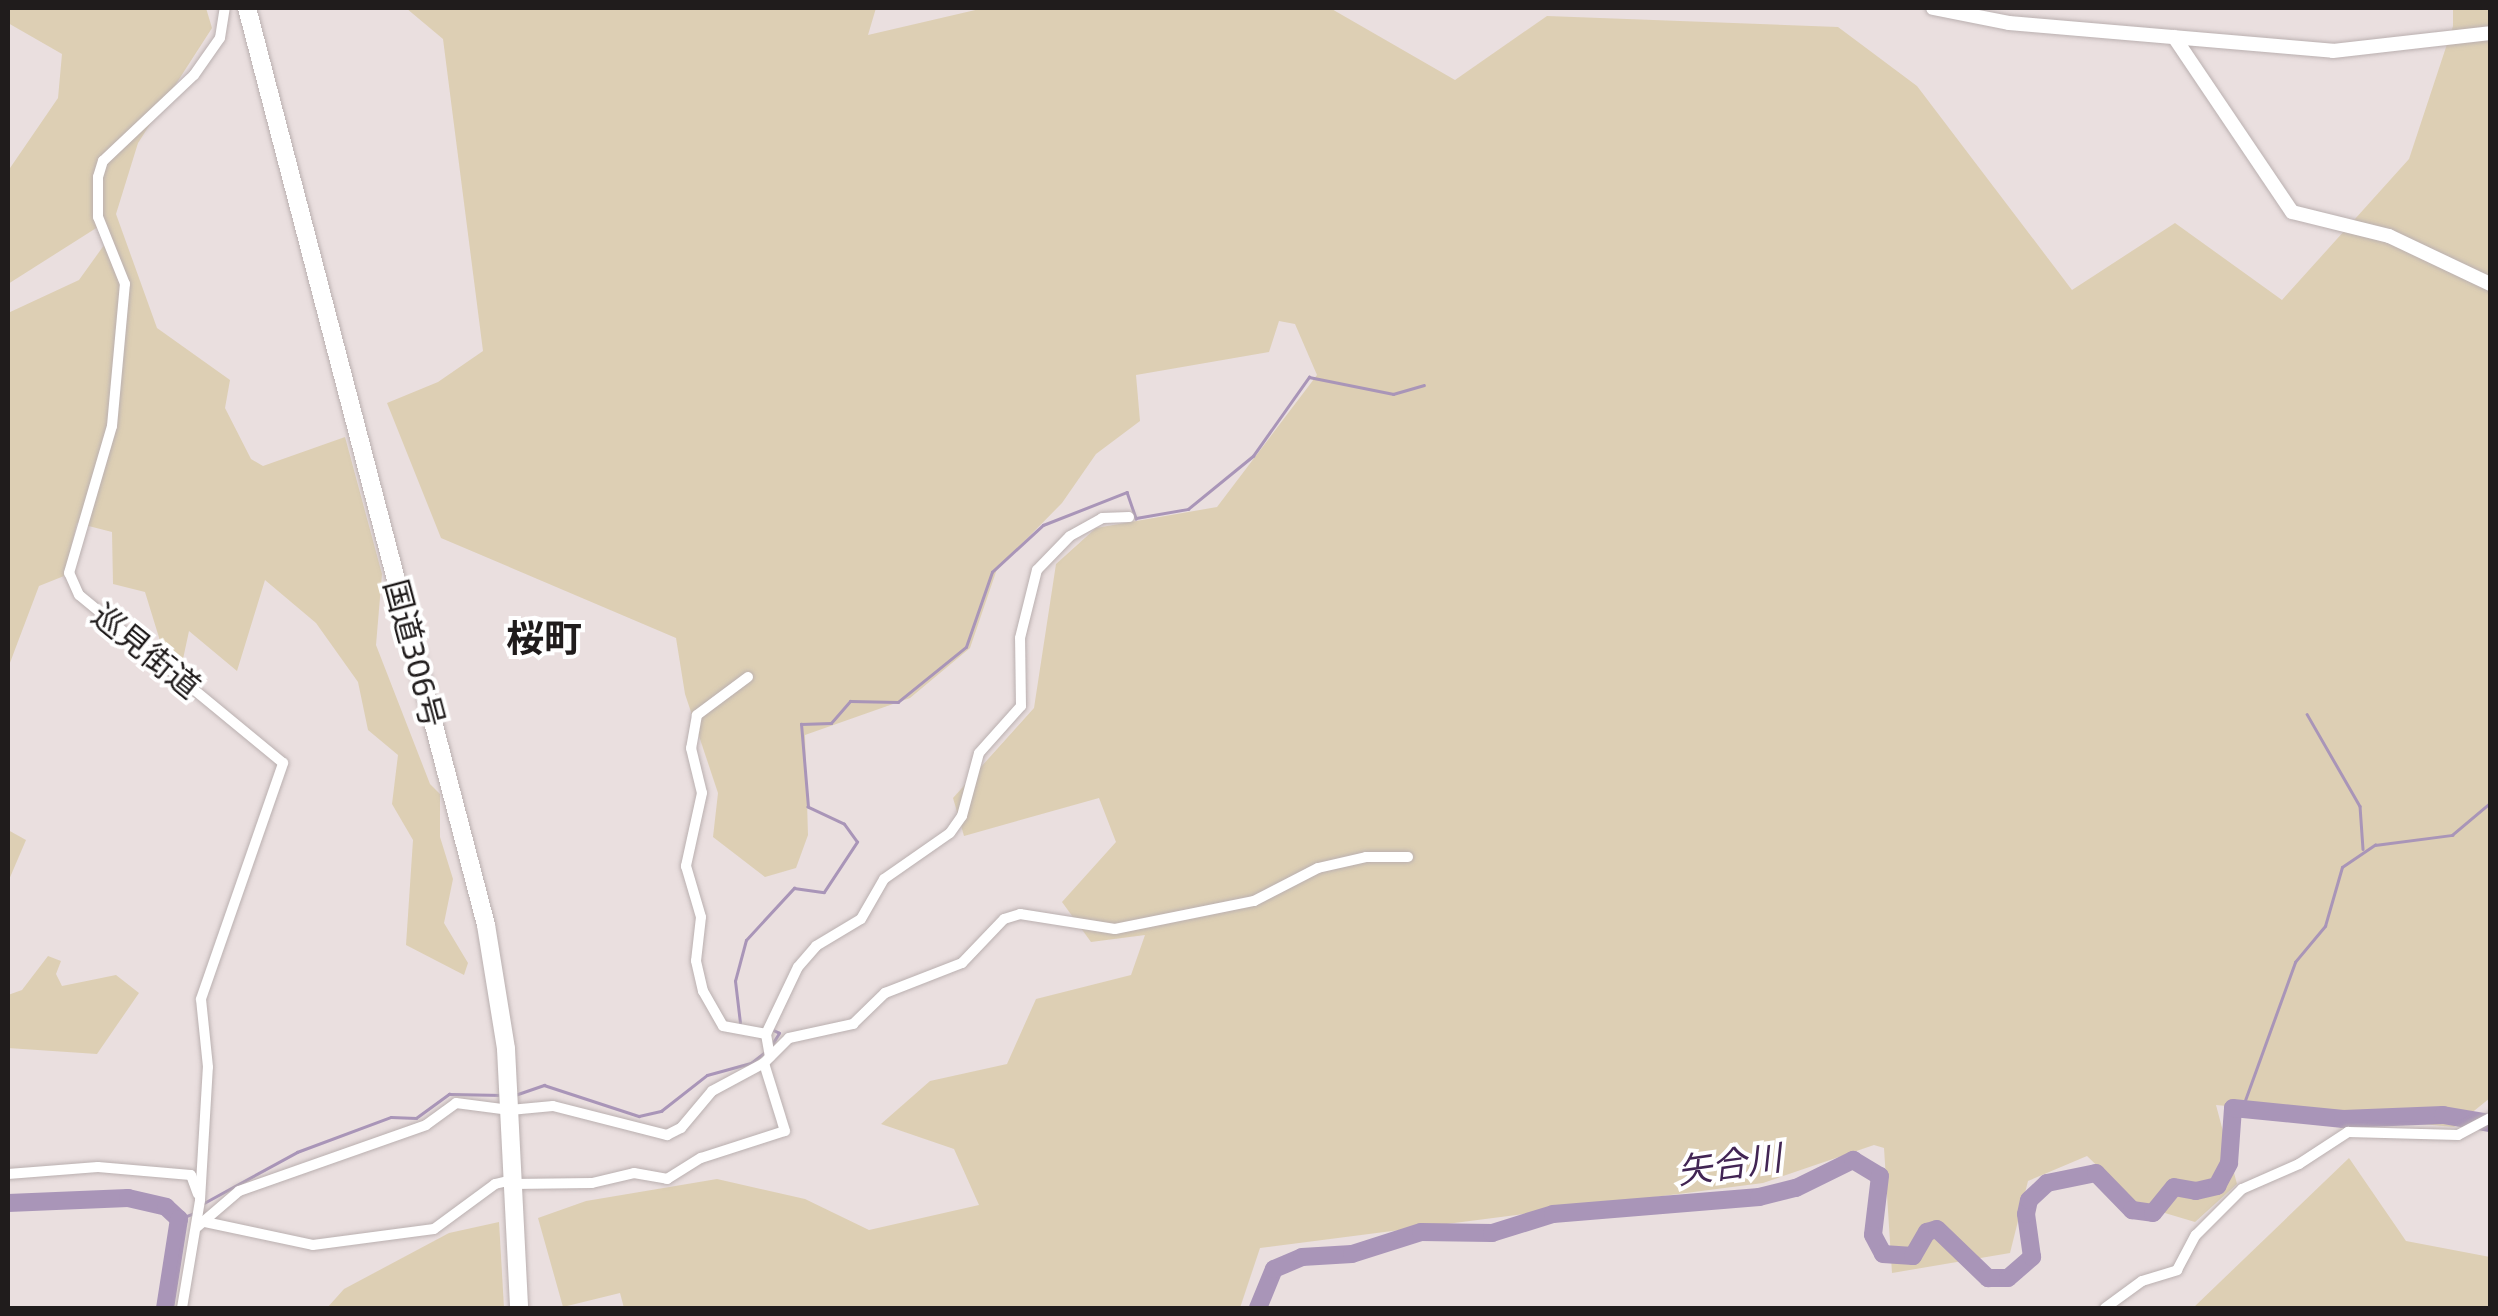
<!DOCTYPE html>
<meta charset="utf-8">
<style>
body{margin:0}
#map{position:relative;width:2498px;height:1316px;overflow:hidden;background:#eadfdf;font-family:"Exo 2","Noto Sans JP",sans-serif}
div>[style]{position:absolute}
[style*='--x']{left:calc(var(--x)*1px);top:calc(var(--y)*1px);width:calc(var(--w)*1px);rotate:calc(var(--a)*1deg)}
.green>*{inset:0;background:#ddcfb4}
.stream>*{height:2.5px;margin:-1.25px;padding:0 1.25px;transform-origin:1.25px;border-radius:1.25px;background:#a995b8}
.river>*{height:18px;margin:-9px;padding:0 9px;transform-origin:9px;border-radius:9px;background:#a995b8}
.roads{filter:drop-shadow(0 0 2px #bab0b0) drop-shadow(0 0 2px #bab0b0)}
.street>*{height:10px;margin:-5px;padding:0 5px;transform-origin:5px;border-radius:5px;background:#fff}
.secondary>*{height:14px;margin:-7px;padding:0 7px;transform-origin:7px;border-radius:7px;background:#fff}
.highway>*{height:18px;margin:-9px;padding:0 9px;transform-origin:9px;border-radius:9px;background:#fff}
span{translate:-50% -50%;white-space:nowrap;text-align:center;line-height:1.15;-webkit-text-stroke:8px #fff;paint-order:stroke}
.street-label{font-size:32px;color:#201c1c}
.water-label{font-size:35px;color:#422554;font-style:italic}
.quarter-label{font-size:38px;color:#201c1c;font-weight:700}
.frame{position:absolute;inset:0;border:10px solid #201c1c;pointer-events:none}
</style>
<div id="map">
<div class="green">
<div style="clip-path:polygon(8px 8px,206px 8px,212px 28px,138px 143px,116px 214px,157px 328px,230px 380px,225px 408px,251px 459px,263px 466px,345px 437px,382px 574px,376px 645px,430px 784px,440px 794px,440px 837px,453px 879px,444px 923px,468px 963px,464px 975px,406px 945px,413px 840px,392px 804px,398px 755px,368px 730px,358px 682px,316px 623px,265px 580px,237px 671px,189px 631px,183px 659px,161px 644px,145px 592px,113px 584px,112px 532px,77px 523px,64px 576px,39px 586px,8px 668px,8px 313px,79px 280px,107px 241px,101px 225px,8px 284px,8px 171px,58px 98px,62px 54px,8px 23px)"></div>
<div style="clip-path:polygon(406px 8px,876px 8px,868px 35px,984px 8px,1330px 8px,1455px 80px,1547px 16px,1838px 27px,1917px 86px,2072px 290px,2175px 223px,2282px 300px,2409px 159px,2453px 26px,2453px 8px,2490px 8px,2490px 1098px,2454px 1127px,2216px 1105px,2237px 1184px,2195px 1222px,2138px 1205px,2087px 1156px,2028px 1181px,2010px 1253px,1892px 1273px,1884px 1148px,1874px 1145px,1763px 1183px,1260px 1248px,1240px 1308px,624px 1308px,620px 1293px,563px 1307px,538px 1218px,586px 1201px,717px 1179px,805px 1199px,869px 1230px,979px 1205px,954px 1149px,881px 1124px,930px 1081px,1007px 1064px,1036px 999px,1131px 975px,1145px 935px,1091px 942px,1062px 902px,1116px 842px,1099px 798px,964px 836px,953px 798px,1034px 708px,1056px 564px,1096px 528px,1217px 507px,1317px 375px,1295px 324px,1279px 321px,1269px 352px,1136px 375px,1140px 421px,1096px 454px,1062px 503px,997px 569px,970px 648px,910px 698px,805px 735px,808px 835px,796px 868px,765px 877px,713px 837px,718px 793px,685px 694px,676px 638px,441px 538px,387px 403px,438px 382px,483px 351px,443px 39px)"></div>
<div style="clip-path:polygon(8px 830px,26px 840px,8px 882px)"></div>
<div style="clip-path:polygon(48px 956px,61px 961px,56px 974px,62px 986px,116px 975px,139px 993px,97px 1054px,8px 1048px,8px 995px,22px 990px)"></div>
<div style="clip-path:polygon(2349px 1158px,2406px 1241px,2490px 1257px,2490px 1308px,2193px 1308px)"></div>
<div style="clip-path:polygon(499px 1222px,504px 1308px,327px 1308px,344px 1289px,449px 1233px)"></div>
</div>
<div class="stream">
<div style="--x:2307;--y:714;--w:106;--a:60.1"></div>
<div style="--x:2360;--y:806;--w:43;--a:86"></div>
<div style="--x:740;--y:1023;--w:42;--a:-96.8"></div>
<div style="--x:735;--y:981;--w:42;--a:-75"></div>
<div style="--x:746;--y:940;--w:71;--a:-47.3"></div>
<div style="--x:794;--y:888;--w:30;--a:8"></div>
<div style="--x:824;--y:892;--w:60;--a:-56.6"></div>
<div style="--x:857;--y:842;--w:22;--a:-126"></div>
<div style="--x:844;--y:824;--w:40;--a:-155"></div>
<div style="--x:808;--y:807;--w:83;--a:-94.8"></div>
<div style="--x:801;--y:724;--w:30;--a:-2"></div>
<div style="--x:831;--y:723;--w:29;--a:-49"></div>
<div style="--x:850;--y:701;--w:48;--a:1.2"></div>
<div style="--x:898;--y:702;--w:87;--a:-39"></div>
<div style="--x:966;--y:647;--w:79;--a:-70.9"></div>
<div style="--x:992;--y:572;--w:69;--a:-42.7"></div>
<div style="--x:1043;--y:525;--w:90;--a:-21.4"></div>
<div style="--x:1127;--y:492;--w:28;--a:71"></div>
<div style="--x:1136;--y:518;--w:53;--a:-9.8"></div>
<div style="--x:1188;--y:509;--w:84;--a:-39.2"></div>
<div style="--x:1253;--y:456;--w:97;--a:-54.7"></div>
<div style="--x:1309;--y:377;--w:86;--a:11.4"></div>
<div style="--x:1393;--y:394;--w:32;--a:-16"></div>
<div style="--x:771;--y:1046;--w:15;--a:-58"></div>
<div style="--x:779;--y:1033;--w:5;--a:-158"></div>
<div style="--x:515;--y:1095;--w:31;--a:-19"></div>
<div style="--x:544;--y:1085;--w:100;--a:18.1"></div>
<div style="--x:639;--y:1116;--w:23;--a:-13"></div>
<div style="--x:661;--y:1111;--w:58;--a:-38"></div>
<div style="--x:707;--y:1075;--w:46;--a:-15.3"></div>
<div style="--x:751;--y:1063;--w:18;--a:-38"></div>
<div style="--x:2243;--y:1106;--w:153;--a:-70.1"></div>
<div style="--x:2295;--y:962;--w:47;--a:-50.2"></div>
<div style="--x:2325;--y:926;--w:61;--a:-73.9"></div>
<div style="--x:2342;--y:867;--w:40;--a:-34"></div>
<div style="--x:2375;--y:845;--w:78;--a:-7.4"></div>
<div style="--x:2452;--y:835;--w:50;--a:-40.1"></div>
<div style="--x:204;--y:1203;--w:106;--a:-28.7"></div>
<div style="--x:297;--y:1152;--w:100;--a:-20.4"></div>
<div style="--x:391;--y:1117;--w:25;--a:2"></div>
<div style="--x:416;--y:1118;--w:41;--a:-36"></div>
<div style="--x:449;--y:1094;--w:53;--a:1.1"></div>
<div style="--x:179;--y:1219;--w:17;--a:-21"></div>
</div>
<div class="river">
<div style="--x:8;--y:1203;--w:120;--a:-2.4"></div>
<div style="--x:128;--y:1198;--w:39;--a:13"></div>
<div style="--x:166;--y:1207;--w:18;--a:43"></div>
<div style="--x:179;--y:1219;--w:90;--a:98.9"></div>
<div style="--x:1258;--y:1308;--w:42;--a:-67.7"></div>
<div style="--x:1274;--y:1269;--w:30;--a:-23"></div>
<div style="--x:1302;--y:1257;--w:50;--a:-3.4"></div>
<div style="--x:1352;--y:1254;--w:72;--a:-17.7"></div>
<div style="--x:1421;--y:1232;--w:71;--a:0.8"></div>
<div style="--x:1492;--y:1233;--w:64;--a:-17.3"></div>
<div style="--x:1553;--y:1214;--w:207;--a:-4.7"></div>
<div style="--x:1759;--y:1197;--w:38;--a:-14"></div>
<div style="--x:1796;--y:1188;--w:64;--a:-26.2"></div>
<div style="--x:1853;--y:1160;--w:31;--a:31"></div>
<div style="--x:1880;--y:1176;--w:59;--a:96.8"></div>
<div style="--x:1873;--y:1235;--w:21;--a:62"></div>
<div style="--x:1883;--y:1254;--w:30;--a:4"></div>
<div style="--x:1913;--y:1256;--w:28;--a:-60"></div>
<div style="--x:1927;--y:1232;--w:10;--a:-17"></div>
<div style="--x:1937;--y:1229;--w:71;--a:43.9"></div>
<div style="--x:1988;--y:1278;--w:20;--a:0"></div>
<div style="--x:2008;--y:1278;--w:32;--a:-41"></div>
<div style="--x:2032;--y:1257;--w:43;--a:-97.9"></div>
<div style="--x:2026;--y:1214;--w:14;--a:-78"></div>
<div style="--x:2029;--y:1200;--w:25;--a:-43"></div>
<div style="--x:2047;--y:1183;--w:50;--a:-11.5"></div>
<div style="--x:2096;--y:1173;--w:52;--a:45.8"></div>
<div style="--x:2132;--y:1210;--w:21;--a:8"></div>
<div style="--x:2153;--y:1213;--w:33;--a:-51"></div>
<div style="--x:2174;--y:1187;--w:22;--a:10"></div>
<div style="--x:2196;--y:1191;--w:22;--a:-13"></div>
<div style="--x:2217;--y:1186;--w:26;--a:-62"></div>
<div style="--x:2229;--y:1163;--w:55;--a:-85.8"></div>
<div style="--x:2233;--y:1108;--w:111;--a:5.7"></div>
<div style="--x:2343;--y:1119;--w:100;--a:-2.3"></div>
<div style="--x:2443;--y:1115;--w:48;--a:9.7"></div>
</div>
<div class="roads">
<div class="street">
<div style="--x:748;--y:677;--w:64;--a:143.3"></div>
<div style="--x:697;--y:715;--w:34;--a:100"></div>
<div style="--x:691;--y:748;--w:46;--a:76.3"></div>
<div style="--x:702;--y:793;--w:75;--a:102.4"></div>
<div style="--x:686;--y:866;--w:53;--a:73.6"></div>
<div style="--x:701;--y:917;--w:44;--a:96.5"></div>
<div style="--x:696;--y:961;--w:31;--a:77"></div>
<div style="--x:703;--y:991;--w:40;--a:60.3"></div>
<div style="--x:723;--y:1026;--w:44;--a:10.5"></div>
<div style="--x:770;--y:1057;--w:23;--a:-100"></div>
<div style="--x:766;--y:1034;--w:74;--a:-64.5"></div>
<div style="--x:798;--y:967;--w:28;--a:-49"></div>
<div style="--x:816;--y:946;--w:52;--a:-31"></div>
<div style="--x:861;--y:919;--w:46;--a:-60.1"></div>
<div style="--x:884;--y:879;--w:80;--a:-34.9"></div>
<div style="--x:950;--y:833;--w:21;--a:-55"></div>
<div style="--x:962;--y:816;--w:65;--a:-74.9"></div>
<div style="--x:979;--y:753;--w:63;--a:-48.2"></div>
<div style="--x:1021;--y:706;--w:68;--a:-90.8"></div>
<div style="--x:1020;--y:638;--w:70;--a:-76"></div>
<div style="--x:1037;--y:570;--w:47;--a:-45.9"></div>
<div style="--x:1070;--y:536;--w:37;--a:-29"></div>
<div style="--x:1102;--y:518;--w:27;--a:-2"></div>
<div style="--x:8;--y:1174;--w:90;--a:-4.4"></div>
<div style="--x:98;--y:1167;--w:93;--a:4.9"></div>
<div style="--x:191;--y:1175;--w:20;--a:70"></div>
<div style="--x:513;--y:1184;--w:79;--a:-0.7"></div>
<div style="--x:592;--y:1183;--w:43;--a:-13.4"></div>
<div style="--x:634;--y:1173;--w:34;--a:10"></div>
<div style="--x:667;--y:1179;--w:40;--a:-32"></div>
<div style="--x:701;--y:1158;--w:88;--a:-17.8"></div>
<div style="--x:785;--y:1131;--w:71;--a:-107.2"></div>
<div style="--x:205;--y:1222;--w:110;--a:12"></div>
<div style="--x:313;--y:1245;--w:122;--a:-7.5"></div>
<div style="--x:434;--y:1229;--w:76;--a:-36.4"></div>
<div style="--x:495;--y:1184;--w:18;--a:-13"></div>
<div style="--x:197;--y:1227;--w:55;--a:-40.6"></div>
<div style="--x:239;--y:1191;--w:198;--a:-19.4"></div>
<div style="--x:426;--y:1125;--w:37;--a:-36"></div>
<div style="--x:456;--y:1103;--w:54;--a:7.4"></div>
<div style="--x:510;--y:1110;--w:43;--a:-5.3"></div>
<div style="--x:553;--y:1106;--w:118;--a:14.3"></div>
<div style="--x:667;--y:1135;--w:16;--a:-27"></div>
<div style="--x:681;--y:1128;--w:48;--a:-50"></div>
<div style="--x:712;--y:1091;--w:59;--a:-28.3"></div>
<div style="--x:764;--y:1063;--w:35;--a:-45"></div>
<div style="--x:789;--y:1038;--w:66;--a:-12.3"></div>
<div style="--x:853;--y:1024;--w:45;--a:-44.1"></div>
<div style="--x:885;--y:993;--w:83;--a:-21.3"></div>
<div style="--x:962;--y:963;--w:61;--a:-46.3"></div>
<div style="--x:1004;--y:919;--w:17;--a:-17"></div>
<div style="--x:1020;--y:914;--w:96;--a:9"></div>
<div style="--x:1115;--y:929;--w:142;--a:-11.4"></div>
<div style="--x:1254;--y:901;--w:72;--a:-27.3"></div>
<div style="--x:1318;--y:868;--w:49;--a:-12.9"></div>
<div style="--x:1366;--y:857;--w:42;--a:0"></div>
<div style="--x:182;--y:1308;--w:109;--a:-80.5"></div>
<div style="--x:200;--y:1200;--w:133;--a:-86.6"></div>
<div style="--x:208;--y:1067;--w:68;--a:-95.9"></div>
<div style="--x:201;--y:999;--w:250;--a:-70.8"></div>
<div style="--x:283;--y:763;--w:264;--a:-140.5"></div>
<div style="--x:79;--y:595;--w:24;--a:-114"></div>
<div style="--x:69;--y:573;--w:153;--a:-73.7"></div>
<div style="--x:112;--y:426;--w:143;--a:-84.8"></div>
<div style="--x:125;--y:284;--w:72;--a:-111.9"></div>
<div style="--x:98;--y:217;--w:40;--a:-90"></div>
<div style="--x:98;--y:177;--w:17;--a:-73"></div>
<div style="--x:103;--y:161;--w:125;--a:-43.4"></div>
<div style="--x:194;--y:75;--w:45;--a:-54.9"></div>
<div style="--x:220;--y:38;--w:30;--a:-81"></div>
<div style="--x:2105;--y:1308;--w:46;--a:-36.1"></div>
<div style="--x:2142;--y:1281;--w:37;--a:-17"></div>
<div style="--x:2177;--y:1270;--w:40;--a:-62"></div>
<div style="--x:2196;--y:1235;--w:65;--a:-45"></div>
<div style="--x:2242;--y:1189;--w:62;--a:-23.7"></div>
<div style="--x:2299;--y:1164;--w:59;--a:-33.1"></div>
<div style="--x:2348;--y:1132;--w:110;--a:1.6"></div>
<div style="--x:2458;--y:1135;--w:36;--a:-28"></div>
</div>
<div class="secondary">
<div style="--x:1933;--y:8;--w:77;--a:11.2"></div>
<div style="--x:2009;--y:23;--w:325;--a:4.9"></div>
<div style="--x:2333;--y:51;--w:158;--a:-6.5"></div>
<div style="--x:2174;--y:37;--w:211;--a:56"></div>
<div style="--x:2292;--y:212;--w:100;--a:13.9"></div>
<div style="--x:2389;--y:236;--w:112;--a:25.4"></div>
</div>
<div class="highway">
<div style="--x:247;--y:8;--w:948;--a:75.39"></div>
<div style="--x:486;--y:925;--w:126;--a:80.8"></div>
<div style="--x:506;--y:1049;--w:259;--a:87.1"></div>
</div>
</div>
<div class="street-label">
<span style="left:147px;top:650px;rotate:39deg">巡見街道</span>
<span style="left:416px;top:653px;rotate:75deg">国道306号</span>
</div>
<div class="water-label">
<span style="left:1729px;top:1163px;rotate:-8deg">矢合川</span>
</div>
<div class="quarter-label">
<span style="left:544px;top:638px">桜町</span>
</div>
<div class="frame"></div>
</div>
